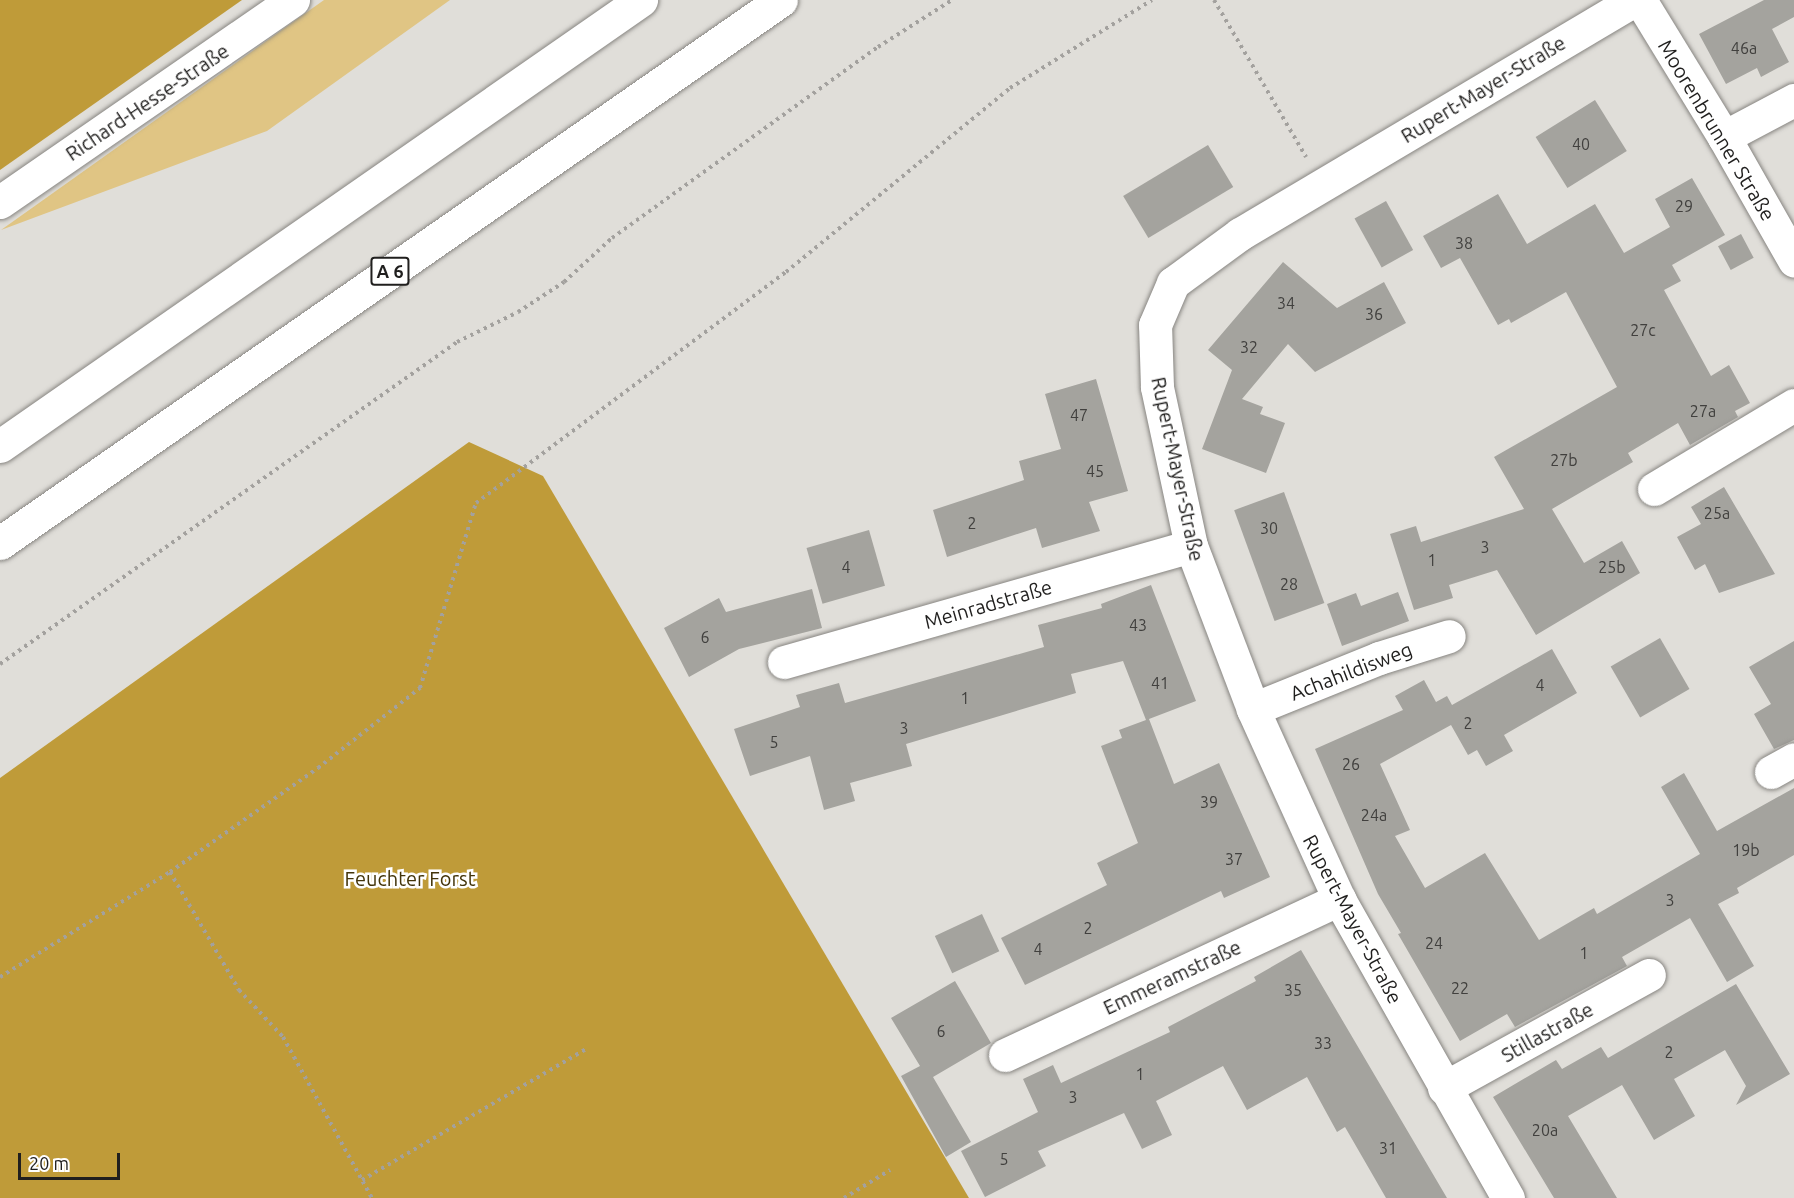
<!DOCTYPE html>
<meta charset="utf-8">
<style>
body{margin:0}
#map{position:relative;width:1794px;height:1198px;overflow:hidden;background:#e0ded9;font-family:Ubuntu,sans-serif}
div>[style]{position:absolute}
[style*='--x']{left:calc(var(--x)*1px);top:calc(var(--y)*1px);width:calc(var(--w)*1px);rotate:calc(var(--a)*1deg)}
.green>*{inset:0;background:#e0c584}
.forest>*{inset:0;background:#bf9b39}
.building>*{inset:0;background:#a4a39e;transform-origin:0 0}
.path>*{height:4px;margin-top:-2px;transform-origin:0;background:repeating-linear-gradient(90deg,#a3a19e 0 3px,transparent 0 7.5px)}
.roads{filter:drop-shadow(0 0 2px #878581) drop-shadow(0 0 2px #878581)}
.minor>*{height:33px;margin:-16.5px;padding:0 16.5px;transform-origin:16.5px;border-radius:16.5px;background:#fff}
.highway>*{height:33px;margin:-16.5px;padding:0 16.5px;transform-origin:16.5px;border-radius:16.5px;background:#fff}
span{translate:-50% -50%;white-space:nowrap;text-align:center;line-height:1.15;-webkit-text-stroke:5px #fff;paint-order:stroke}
.number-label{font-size:16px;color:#41403e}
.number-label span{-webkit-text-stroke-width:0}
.shield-label span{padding:2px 4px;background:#fff;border:2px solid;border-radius:4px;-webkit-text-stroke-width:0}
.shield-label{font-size:18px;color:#201f1e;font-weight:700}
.street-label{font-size:20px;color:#201f1e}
.park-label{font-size:20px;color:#43340a}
.scale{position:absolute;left:18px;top:1153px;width:102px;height:27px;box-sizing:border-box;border:3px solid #201f1e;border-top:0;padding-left:8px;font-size:18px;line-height:21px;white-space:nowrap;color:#201f1e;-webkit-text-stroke:4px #fff;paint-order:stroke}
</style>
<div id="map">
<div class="green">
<div style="clip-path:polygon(324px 0,450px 0,267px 131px,1px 230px)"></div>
</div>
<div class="forest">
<div style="clip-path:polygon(0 0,242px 0,0 170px)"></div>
<div style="clip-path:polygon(469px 442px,543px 476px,969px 1198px,0 1198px,0 778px)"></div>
</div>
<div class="building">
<div style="clip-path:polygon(1764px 0,1794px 0,1794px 17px,1772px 29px,1789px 62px,1761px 77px,1757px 68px,1726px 84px,1699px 34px)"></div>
<div style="left:1595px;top:100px;width:60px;height:70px;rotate:58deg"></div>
<div style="left:1208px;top:145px;width:49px;height:99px;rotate:59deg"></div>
<div style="clip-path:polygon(1692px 178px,1725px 235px,1672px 265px,1681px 281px,1664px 290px,1711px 376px,1729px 365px,1750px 403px,1735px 411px,1738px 417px,1690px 445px,1678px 423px,1628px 453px,1633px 462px,1552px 509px,1584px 563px,1622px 541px,1640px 573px,1536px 635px,1497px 570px,1449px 585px,1453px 598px,1414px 610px,1390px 534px,1416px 526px,1421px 542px,1524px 509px,1494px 457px,1617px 387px,1566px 292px,1511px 323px,1509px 319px,1498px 325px,1460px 258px,1441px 268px,1423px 236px,1498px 194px,1527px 244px,1595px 204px,1624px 253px,1670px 227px,1655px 199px)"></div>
<div style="left:1386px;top:201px;width:56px;height:36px;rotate:61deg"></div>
<div style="left:1741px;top:234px;width:27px;height:26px;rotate:62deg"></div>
<div style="clip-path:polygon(1283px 262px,1337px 308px,1384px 282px,1406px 323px,1315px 372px,1288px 344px,1242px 399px,1263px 407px,1260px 414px,1285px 423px,1266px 473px,1202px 449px,1232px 370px,1208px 350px)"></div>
<div style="clip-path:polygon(1096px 379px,1128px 491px,1089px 502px,1100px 531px,1042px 548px,1036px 528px,947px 557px,933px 510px,1024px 480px,1019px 461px,1061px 449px,1045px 394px)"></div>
<div style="clip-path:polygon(1724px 487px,1775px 574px,1719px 593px,1705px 564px,1695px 570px,1677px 537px,1701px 524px,1691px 507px)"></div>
<div style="left:1284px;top:492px;width:118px;height:53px;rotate:70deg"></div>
<div style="left:869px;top:530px;width:58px;height:65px;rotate:74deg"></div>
<div style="clip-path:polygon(1151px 585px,1196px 701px,1149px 719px,1174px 784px,1219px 763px,1270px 877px,1224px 898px,1221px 891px,1025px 985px,1001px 938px,1107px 885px,1097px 863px,1138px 843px,1101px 746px,1122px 738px,1119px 730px,1146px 720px,1123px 661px,1071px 674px,1076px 693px,906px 744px,912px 766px,850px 783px,855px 801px,824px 810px,810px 756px,750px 776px,734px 729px,800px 707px,796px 695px,839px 683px,845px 703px,1044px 647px,1038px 625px,1102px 608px,1101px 604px)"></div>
<div style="clip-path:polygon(812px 589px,822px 628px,739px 649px,689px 677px,664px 628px,719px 598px,726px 612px)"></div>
<div style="clip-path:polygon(1398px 592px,1409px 621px,1342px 646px,1327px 604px,1356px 593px,1361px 606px)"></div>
<div style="left:1660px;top:638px;width:59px;height:57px;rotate:60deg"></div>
<div style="clip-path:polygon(1794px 641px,1794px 740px,1774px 749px,1754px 714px,1771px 704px,1749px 667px)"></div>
<div style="clip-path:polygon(1552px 649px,1577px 693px,1504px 735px,1513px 751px,1486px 766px,1477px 750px,1468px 755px,1451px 725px,1380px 764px,1410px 830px,1395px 836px,1425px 888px,1485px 853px,1539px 940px,1594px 908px,1597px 914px,1700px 854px,1661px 787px,1684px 773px,1717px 831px,1794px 788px,1794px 855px,1737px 888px,1739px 893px,1718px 904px,1754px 966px,1727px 982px,1690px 918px,1622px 957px,1627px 966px,1515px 1027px,1507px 1014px,1460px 1041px,1398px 934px,1401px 933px,1378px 894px,1315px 749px,1403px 710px,1395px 696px,1424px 680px,1436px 702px,1447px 696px,1452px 705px)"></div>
<div style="left:982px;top:914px;width:41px;height:52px;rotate:65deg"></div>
<div style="clip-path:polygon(1301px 950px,1447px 1198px,1386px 1198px,1345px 1127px,1337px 1132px,1307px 1077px,1247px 1110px,1223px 1066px,1156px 1101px,1172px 1135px,1142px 1149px,1124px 1113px,1038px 1151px,1046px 1166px,985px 1197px,961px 1151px,1038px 1112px,1023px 1079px,1053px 1065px,1061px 1083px,1170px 1032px,1168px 1027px,1256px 981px,1254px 977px)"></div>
<div style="clip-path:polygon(955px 981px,991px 1043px,933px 1077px,971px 1142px,946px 1157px,901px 1076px,920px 1066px,891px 1018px)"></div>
<div style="clip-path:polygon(1736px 984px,1790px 1074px,1736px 1105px,1746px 1086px,1725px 1050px,1674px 1079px,1695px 1116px,1654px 1140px,1622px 1085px,1568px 1116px,1617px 1198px,1554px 1198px,1493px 1097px,1556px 1060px,1562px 1069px,1601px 1047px,1608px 1058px)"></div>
</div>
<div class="path">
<div style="--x:1214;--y:0;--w:182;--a:59.6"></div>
<div style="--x:0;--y:664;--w:559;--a:-35.17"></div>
<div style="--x:457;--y:342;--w:68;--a:-26.2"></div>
<div style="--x:518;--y:312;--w:55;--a:-33.1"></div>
<div style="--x:564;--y:282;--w:65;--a:-42.5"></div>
<div style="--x:612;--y:238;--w:327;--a:-35.7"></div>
<div style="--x:878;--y:47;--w:88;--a:-32.4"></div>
<div style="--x:170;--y:872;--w:137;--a:59.7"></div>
<div style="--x:239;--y:990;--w:64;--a:46.9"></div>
<div style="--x:283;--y:1037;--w:184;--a:61.1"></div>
<div style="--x:0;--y:977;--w:200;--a:-31.7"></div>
<div style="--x:170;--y:872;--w:181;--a:-35.1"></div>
<div style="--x:318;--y:768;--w:130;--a:-38.1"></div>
<div style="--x:420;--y:688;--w:193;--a:-73.2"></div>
<div style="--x:476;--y:503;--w:387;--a:-36.7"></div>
<div style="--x:786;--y:272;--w:290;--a:-39.4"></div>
<div style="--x:1010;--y:88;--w:167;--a:-31.8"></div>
<div style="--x:362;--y:1180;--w:262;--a:-30.3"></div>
<div style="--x:844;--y:1198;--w:54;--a:-31.3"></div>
</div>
<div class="roads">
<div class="minor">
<div style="--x:1640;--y:0;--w:161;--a:58.5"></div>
<div style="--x:1724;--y:137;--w:142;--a:60.4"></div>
<div style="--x:1724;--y:137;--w:79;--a:-27.9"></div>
<div style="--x:0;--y:202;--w:356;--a:-34.6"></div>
<div style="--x:1654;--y:489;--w:163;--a:-31"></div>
<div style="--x:784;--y:662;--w:423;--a:-15.9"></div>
<div style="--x:1253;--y:709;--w:136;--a:-22"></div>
<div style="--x:1379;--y:658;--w:73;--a:-17.4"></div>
<div style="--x:1771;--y:772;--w:26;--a:-29"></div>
<div style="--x:1005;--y:1055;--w:369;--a:-25"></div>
<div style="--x:1444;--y:1088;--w:234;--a:-28.9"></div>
<div style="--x:1508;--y:1198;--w:343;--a:-119.5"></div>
<div style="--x:1339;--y:899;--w:209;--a:-114.4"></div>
<div style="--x:1253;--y:709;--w:174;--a:-110.8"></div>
<div style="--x:1191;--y:546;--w:163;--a:-102.1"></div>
<div style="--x:1157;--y:387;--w:62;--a:-91.8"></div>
<div style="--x:1155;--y:325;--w:46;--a:-66.8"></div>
<div style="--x:1173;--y:283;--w:83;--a:-36.2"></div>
<div style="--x:1240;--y:234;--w:458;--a:-30.7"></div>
</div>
<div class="highway">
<div style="--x:0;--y:446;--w:781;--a:-34.83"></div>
<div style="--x:0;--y:543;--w:951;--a:-34.81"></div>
</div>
</div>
<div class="number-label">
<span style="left:1744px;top:48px">46a</span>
<span style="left:1581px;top:144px">40</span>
<span style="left:1684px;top:206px">29</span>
<span style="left:1464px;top:243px">38</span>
<span style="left:1286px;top:303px">34</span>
<span style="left:1374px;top:314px">36</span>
<span style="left:1643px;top:330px">27c</span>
<span style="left:1249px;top:347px">32</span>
<span style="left:1703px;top:411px">27a</span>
<span style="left:1079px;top:415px">47</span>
<span style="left:1564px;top:460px">27b</span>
<span style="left:1095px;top:471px">45</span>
<span style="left:1717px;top:513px">25a</span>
<span style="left:972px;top:523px">2</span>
<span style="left:1269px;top:528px">30</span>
<span style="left:1485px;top:547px">3</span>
<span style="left:1432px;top:560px">1</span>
<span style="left:846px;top:567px">4</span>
<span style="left:1612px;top:567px">25b</span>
<span style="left:1289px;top:584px">28</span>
<span style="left:1138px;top:625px">43</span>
<span style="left:705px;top:637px">6</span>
<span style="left:1160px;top:683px">41</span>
<span style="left:1540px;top:685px">4</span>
<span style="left:965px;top:698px">1</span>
<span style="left:1468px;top:723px">2</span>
<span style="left:904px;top:728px">3</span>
<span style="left:774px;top:742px">5</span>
<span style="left:1351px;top:764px">26</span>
<span style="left:1209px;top:802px">39</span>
<span style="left:1374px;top:815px">24a</span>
<span style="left:1746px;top:850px">19b</span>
<span style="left:1234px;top:859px">37</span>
<span style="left:1670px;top:900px">3</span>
<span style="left:1088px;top:928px">2</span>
<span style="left:1434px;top:943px">24</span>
<span style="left:1038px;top:949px">4</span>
<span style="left:1584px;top:953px">1</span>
<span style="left:1460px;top:988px">22</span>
<span style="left:1293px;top:990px">35</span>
<span style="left:941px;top:1031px">6</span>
<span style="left:1323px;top:1043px">33</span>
<span style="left:1669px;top:1052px">2</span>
<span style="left:1140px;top:1074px">1</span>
<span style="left:1073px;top:1097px">3</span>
<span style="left:1545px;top:1130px">20a</span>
<span style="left:1388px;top:1148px">31</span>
<span style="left:1004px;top:1159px">5</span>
</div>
<div class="shield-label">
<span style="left:390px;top:271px">A 6</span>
</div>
<div class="street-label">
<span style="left:1483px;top:89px;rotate:-31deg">Rupert-Mayer-Straße</span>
<span style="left:147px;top:102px;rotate:-34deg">Richard-Hesse-Straße</span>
<span style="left:1717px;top:130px;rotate:59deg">Moorenbrunner Straße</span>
<span style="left:1178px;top:469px;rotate:78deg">Rupert-Mayer-Straße</span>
<span style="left:988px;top:604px;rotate:-16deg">Meinradstraße</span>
<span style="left:1351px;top:671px;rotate:-21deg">Achahildisweg</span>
<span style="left:1353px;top:919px;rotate:62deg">Rupert-Mayer-Straße</span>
<span style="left:1172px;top:977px;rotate:-25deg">Emmeramstraße</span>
<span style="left:1547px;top:1032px;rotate:-29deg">Stillastraße</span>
</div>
<div class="park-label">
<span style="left:410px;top:878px">Feuchter Forst</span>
</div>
<div class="scale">20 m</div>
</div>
